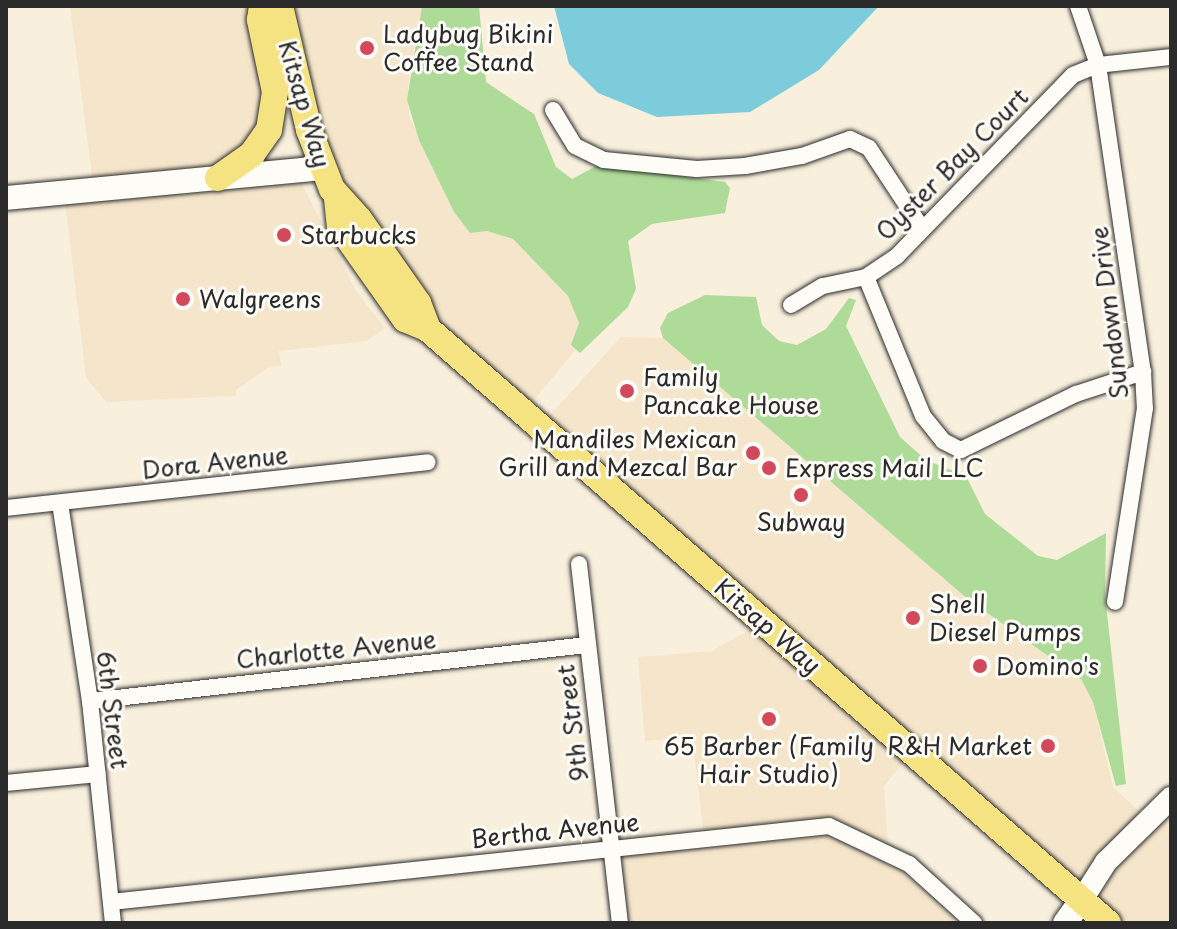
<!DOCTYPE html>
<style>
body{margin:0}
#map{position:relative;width:1177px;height:929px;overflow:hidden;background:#f8efdd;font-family:"Playpen Sans",sans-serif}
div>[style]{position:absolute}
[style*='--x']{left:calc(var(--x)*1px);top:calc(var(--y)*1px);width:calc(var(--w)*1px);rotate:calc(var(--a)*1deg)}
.built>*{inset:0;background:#f5e6cb}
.green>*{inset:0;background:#afdb99}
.water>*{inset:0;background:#7dccdb}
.roads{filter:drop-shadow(0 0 2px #2b2b2b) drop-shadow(0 0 2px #2b2b2b)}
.minor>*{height:16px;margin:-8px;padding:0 8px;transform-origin:8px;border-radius:8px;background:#fdfcf7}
.tertiary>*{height:22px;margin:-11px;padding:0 11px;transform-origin:11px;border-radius:11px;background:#fdfcf7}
.secondary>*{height:24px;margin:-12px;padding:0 12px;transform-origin:12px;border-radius:12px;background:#fdfcf7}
.primary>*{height:26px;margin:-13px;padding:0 13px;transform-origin:13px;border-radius:13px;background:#f5e382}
.dots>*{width:22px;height:22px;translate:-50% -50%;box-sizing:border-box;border:4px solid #fdfcf7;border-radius:50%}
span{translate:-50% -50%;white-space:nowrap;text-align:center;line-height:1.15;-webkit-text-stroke:6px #fdfcf7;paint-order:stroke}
.poi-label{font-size:24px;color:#2b2b2b}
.left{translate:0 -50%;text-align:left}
.right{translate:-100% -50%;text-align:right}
.street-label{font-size:24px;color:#2b2b2b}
.frame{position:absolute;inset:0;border:8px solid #2b2b2b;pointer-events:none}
</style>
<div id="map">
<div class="built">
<div style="clip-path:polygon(70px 6px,258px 6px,271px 107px,263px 134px,223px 168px,93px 183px)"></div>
<div style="clip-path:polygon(284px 6px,422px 6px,408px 87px,409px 116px,454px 212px,470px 233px,487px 231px,513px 239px,596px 325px,523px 413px,467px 363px,339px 198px)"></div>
<div style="clip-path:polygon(300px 180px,356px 291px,385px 328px,367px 341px,279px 351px,281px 366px,269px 367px,236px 390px,236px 396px,106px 402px,86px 378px,65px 200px)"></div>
<div style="clip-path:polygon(621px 337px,663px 338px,699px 365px,969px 600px,1081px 679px,1093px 702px,1113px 787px,1141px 813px,1080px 889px,540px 426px)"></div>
<div style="clip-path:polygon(760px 624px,910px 755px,884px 786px,888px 846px,828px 823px,704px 836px,692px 736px,645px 741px,638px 657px,712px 651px)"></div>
<div style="clip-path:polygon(1171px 811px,1171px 923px,1114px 923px,1089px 896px)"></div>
<div style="clip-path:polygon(827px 836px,886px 857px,958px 923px,625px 923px,618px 856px)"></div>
</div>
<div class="green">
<div style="clip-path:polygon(422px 6px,479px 6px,486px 82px,534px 114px,556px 167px,572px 179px,598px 165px,725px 182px,730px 188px,725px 213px,652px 224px,628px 241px,636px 289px,628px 307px,580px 353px,571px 345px,579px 323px,568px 296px,513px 239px,487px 231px,470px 233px,454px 212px,419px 140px,407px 100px)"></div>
<div style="clip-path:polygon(705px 295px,756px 297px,762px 325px,779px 341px,797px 345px,826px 329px,849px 298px,856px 300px,846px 326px,900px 437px,926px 460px,966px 476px,985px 514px,1038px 556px,1057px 560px,1106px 533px,1105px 595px,1126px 784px,1116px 786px,1093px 702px,1081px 679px,969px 600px,663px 338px,660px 328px,668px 313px)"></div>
</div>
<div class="water">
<div style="clip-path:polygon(554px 6px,879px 6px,819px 70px,750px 112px,657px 117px,598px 93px,569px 64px)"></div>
</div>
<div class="roads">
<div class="minor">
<div style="--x:1078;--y:6;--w:62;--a:71.3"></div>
<div style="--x:1098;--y:65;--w:310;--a:81.7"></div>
<div style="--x:1143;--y:372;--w:36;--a:87"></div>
<div style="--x:1145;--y:408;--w:196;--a:98.8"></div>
<div style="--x:553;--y:110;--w:42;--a:58.6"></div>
<div style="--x:575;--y:146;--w:32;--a:26"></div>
<div style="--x:604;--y:160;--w:93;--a:5.5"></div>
<div style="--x:697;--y:169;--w:48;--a:-3.6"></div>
<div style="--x:745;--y:166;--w:58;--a:-10"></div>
<div style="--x:802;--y:156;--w:51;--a:-19.5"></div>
<div style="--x:850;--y:139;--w:21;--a:25"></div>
<div style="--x:869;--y:148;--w:95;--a:56.6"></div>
<div style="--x:866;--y:277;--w:150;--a:67.7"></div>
<div style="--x:923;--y:416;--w:32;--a:51"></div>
<div style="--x:943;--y:441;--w:20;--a:27"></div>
<div style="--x:961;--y:450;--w:128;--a:-26"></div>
<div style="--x:1076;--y:394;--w:71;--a:-18.2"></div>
<div style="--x:791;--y:305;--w:37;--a:-31"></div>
<div style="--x:823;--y:286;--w:44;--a:-11.8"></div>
<div style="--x:866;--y:277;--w:37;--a:-34"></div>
<div style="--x:897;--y:256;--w:252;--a:-45.8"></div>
<div style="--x:1073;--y:75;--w:27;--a:-22"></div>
<div style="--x:1098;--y:65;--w:73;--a:-6.3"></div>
<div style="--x:60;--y:503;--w:200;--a:81.4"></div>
<div style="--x:90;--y:701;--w:223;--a:84.1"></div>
<div style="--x:6;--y:508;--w:424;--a:-6.2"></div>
<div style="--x:579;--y:564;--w:361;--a:83.5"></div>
<div style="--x:90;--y:701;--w:500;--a:-6.43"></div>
<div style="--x:6;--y:783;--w:92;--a:-5.6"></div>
<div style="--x:111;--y:902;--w:722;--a:-6.04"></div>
<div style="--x:829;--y:826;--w:89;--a:25.4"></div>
<div style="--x:909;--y:864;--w:88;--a:42.2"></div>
</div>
<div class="tertiary">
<div style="--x:1083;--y:898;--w:43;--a:-57.4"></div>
<div style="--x:1106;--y:862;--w:91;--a:-44.6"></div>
</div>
<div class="secondary">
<div style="--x:6;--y:198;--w:317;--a:-5.4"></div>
<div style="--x:1065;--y:923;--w:31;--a:-54"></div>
</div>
<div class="primary">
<div style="--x:280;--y:6;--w:127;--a:76.8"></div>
<div style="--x:309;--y:130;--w:63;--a:68.7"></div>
<div style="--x:332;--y:189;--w:40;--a:48"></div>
<div style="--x:359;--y:219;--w:103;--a:54.9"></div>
<div style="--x:418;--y:303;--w:28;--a:69"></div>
<div style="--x:218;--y:178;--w:42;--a:-35.2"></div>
<div style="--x:252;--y:154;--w:29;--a:-55"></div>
<div style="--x:269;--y:130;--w:38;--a:-81"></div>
<div style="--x:275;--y:92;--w:74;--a:-101.8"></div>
<div style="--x:260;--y:20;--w:14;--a:-82"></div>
<div style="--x:337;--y:199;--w:28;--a:84"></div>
<div style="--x:340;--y:227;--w:113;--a:54.8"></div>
<div style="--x:405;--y:319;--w:25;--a:23"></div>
<div style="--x:428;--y:329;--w:903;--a:41.14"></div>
</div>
</div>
<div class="dots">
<div style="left:367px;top:48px;background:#d1495b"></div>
<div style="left:284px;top:235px;background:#d1495b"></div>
<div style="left:183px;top:299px;background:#d1495b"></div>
<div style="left:627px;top:391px;background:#d1495b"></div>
<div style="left:753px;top:453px;background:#d1495b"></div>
<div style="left:769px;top:468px;background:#d1495b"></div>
<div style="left:801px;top:495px;background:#d1495b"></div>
<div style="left:913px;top:618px;background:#d1495b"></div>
<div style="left:980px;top:666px;background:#d1495b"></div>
<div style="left:769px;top:719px;background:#d1495b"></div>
<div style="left:1048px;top:746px;background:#d1495b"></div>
</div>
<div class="poi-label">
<span class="left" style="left:383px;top:48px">Ladybug Bikini<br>Coffee Stand</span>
<span class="left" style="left:300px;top:235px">Starbucks</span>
<span class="left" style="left:199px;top:299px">Walgreens</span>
<span class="left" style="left:643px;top:391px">Family<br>Pancake House</span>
<span class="right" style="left:737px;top:453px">Mandiles Mexican<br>Grill and Mezcal Bar</span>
<span class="left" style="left:785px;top:468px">Express Mail LLC</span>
<span style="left:801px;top:522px">Subway</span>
<span class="left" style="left:929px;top:618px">Shell<br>Diesel Pumps</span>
<span class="left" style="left:996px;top:666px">Domino's</span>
<span style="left:769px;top:760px">65 Barber (Family<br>Hair Studio)</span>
<span class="right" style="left:1032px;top:746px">R&amp;H Market</span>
</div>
<div class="street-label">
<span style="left:305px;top:104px;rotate:74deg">Kitsap Way</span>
<span style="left:952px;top:164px;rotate:-45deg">Oyster Bay Court</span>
<span style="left:1109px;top:313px;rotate:-97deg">Sundown Drive</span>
<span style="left:215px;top:462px;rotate:-6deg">Dora Avenue</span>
<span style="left:768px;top:626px;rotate:41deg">Kitsap Way</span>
<span style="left:336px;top:649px;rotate:-6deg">Charlotte Avenue</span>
<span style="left:113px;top:710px;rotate:83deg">6th Street</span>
<span style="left:572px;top:723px;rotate:-97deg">9th Street</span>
<span style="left:555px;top:830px;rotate:-6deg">Bertha Avenue</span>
</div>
<div class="frame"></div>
</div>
